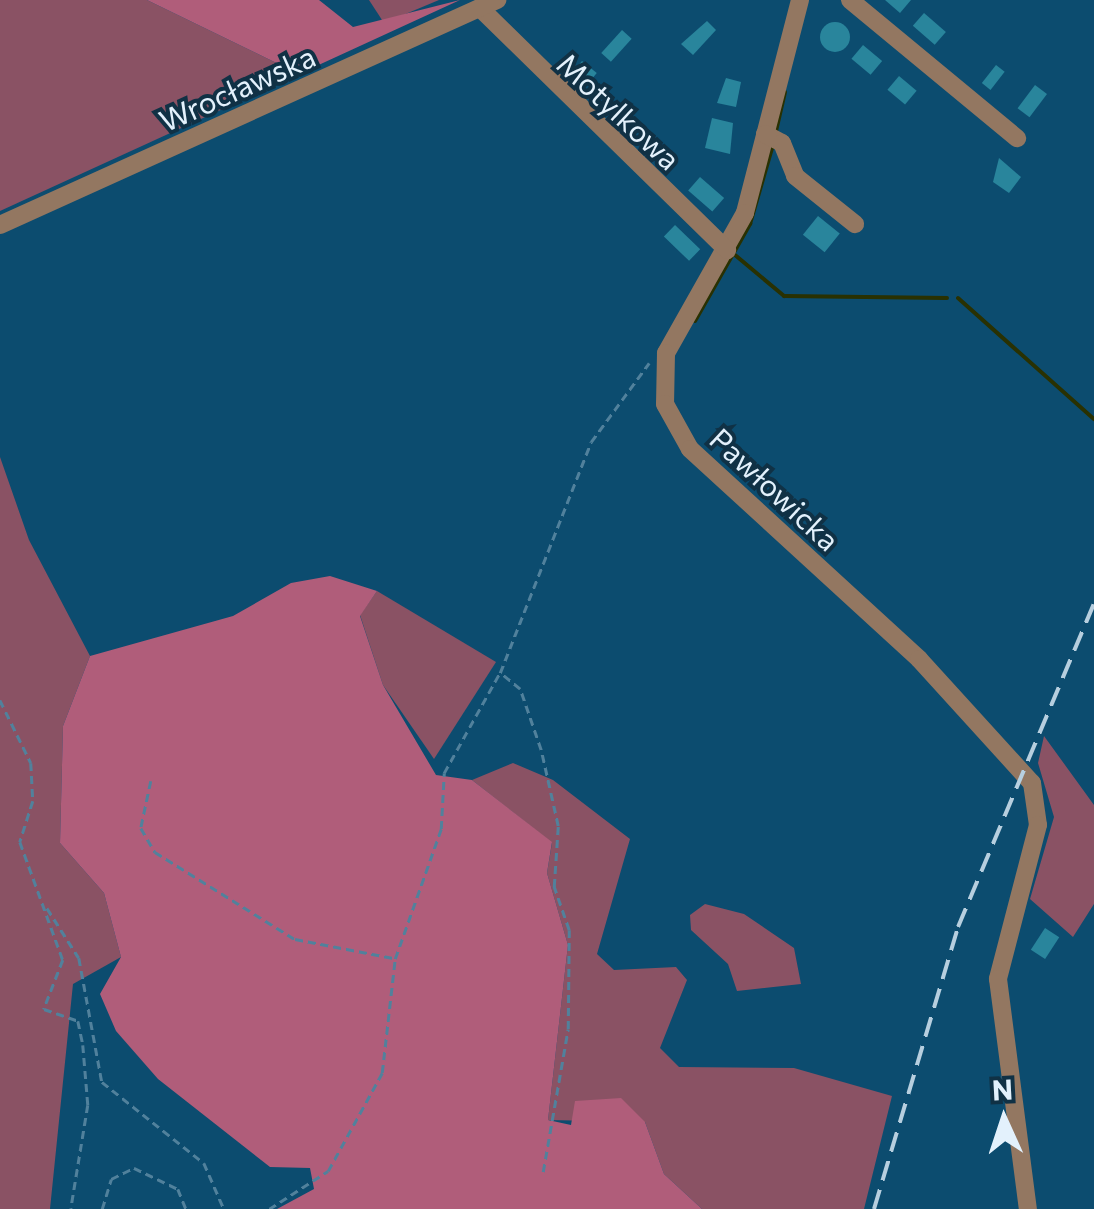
<!DOCTYPE html>
<meta charset="utf-8">
<style>
body{margin:0}
#map{position:relative;width:1094px;height:1209px;overflow:hidden;background:#0c4c6f;font-family:Commissioner,sans-serif}
div>[style]{position:absolute}
[style*='--x']{left:calc(var(--x)*1px);top:calc(var(--y)*1px);width:calc(var(--w)*1px);rotate:calc(var(--a)*1deg)}
.green>*{inset:0;background:#8a5264}
.forest>*{inset:0;background:#b05d7a}
.stream>*{height:4px;margin:-2px;padding:0 2px;transform-origin:2px;border-radius:2px;background:#293102}
.building>*{inset:0;background:#29859c;transform-origin:0 0}
.round{border-radius:50%}
.path>*{height:2.5px;margin-top:-1.25px;transform-origin:0;background:repeating-linear-gradient(90deg,#51819c 0 8px,transparent 0 13px)}
.minor>*{height:18px;margin:-9px;padding:0 9px;transform-origin:9px;border-radius:9px;background:#937761}
.rail>*{height:4px;margin-top:-2px;transform-origin:0;background:repeating-linear-gradient(90deg,#b7cfdf 0 20px,transparent 0 30px)}
span{translate:-50% -50%;white-space:nowrap;text-align:center;line-height:1.15;-webkit-text-stroke:8px #103145;paint-order:stroke}
.street-label{font-size:30px;color:#e3f1fc}
.north{position:absolute;left:954px;top:1069px;width:100px;height:100px;-webkit-text-stroke:8px #103145;paint-order:stroke;rotate:357deg;font-size:28px;font-weight:700;line-height:40px;text-align:center;color:#e3f1fc}
.north::after{content:'';display:block;margin:auto;width:35px;height:45px;background:#e3f1fc;clip-path:polygon(50% 0,100% 100%,50% 72%,0 100%)}
</style>
<div id="map">
<div class="green">
<div style="clip-path:polygon(0 0,147px 0,299px 74px,0 211px)"></div>
<div style="clip-path:polygon(369px 0,439px 0,384px 23px)"></div>
<div style="clip-path:polygon(0 457px,29px 540px,90px 656px,63px 726px,60px 843px,104px 893px,121px 957px,73px 984px,50px 1209px,0 1209px)"></div>
<div style="clip-path:polygon(377px 591px,496px 662px,434px 759px,383px 685px,360px 615px)"></div>
<div style="clip-path:polygon(1044px 736px,1094px 805px,1094px 904px,1073px 937px,1030px 899px,1054px 817px,1038px 763px)"></div>
<div style="clip-path:polygon(513px 763px,553px 780px,630px 839px,597px 954px,614px 970px,676px 967px,687px 980px,660px 1048px,679px 1067px,794px 1068px,892px 1096px,864px 1209px,702px 1209px,664px 1174px,645px 1122px,548px 1120px,568px 945px,547px 873px,552px 843px,472px 780px)"></div>
<div style="clip-path:polygon(705px 904px,744px 914px,794px 948px,801px 984px,737px 991px,728px 964px,691px 930px,690px 915px)"></div>
</div>
<div class="forest">
<div style="clip-path:polygon(147px 0,319px 0,353px 27px,460px 0,299px 74px)"></div>
<div style="clip-path:polygon(330px 576px,377px 591px,360px 616px,383px 685px,436px 775px,472px 780px,552px 842px,547px 873px,568px 945px,548px 1120px,571px 1125px,575px 1101px,621px 1098px,645px 1122px,664px 1174px,702px 1209px,277px 1209px,314px 1189px,310px 1168px,270px 1167px,158px 1079px,116px 1031px,100px 994px,121px 957px,104px 893px,60px 843px,63px 726px,90px 656px,233px 616px,291px 583px)"></div>
</div>
<div class="stream">
<div style="--x:776;--y:131;--w:40;--a:-77"></div>
<div style="--x:735;--y:255;--w:64;--a:39.9"></div>
<div style="--x:784;--y:296;--w:163;--a:0.7"></div>
<div style="--x:958;--y:298;--w:182;--a:41.7"></div>
<div style="--x:695;--y:321;--w:112;--a:-60.4"></div>
<div style="--x:750;--y:224;--w:82;--a:-73.8"></div>
</div>
<div class="building">
<div style="clip-path:polygon(885px 0,911px 0,900px 13px)"></div>
<div style="left:924px;top:13px;width:29px;height:17px;rotate:41deg"></div>
<div style="clip-path:polygon(707px 21px,716px 30px,693px 55px,681px 44px)"></div>
<div class="round" style="left:820px;top:22px;width:30px;height:30px"></div>
<div style="left:622px;top:30px;width:13px;height:31px;rotate:42deg"></div>
<div style="left:863px;top:45px;width:25px;height:18px;rotate:40deg"></div>
<div style="left:582px;top:61px;width:19px;height:14px;rotate:39deg"></div>
<div style="left:996px;top:65px;width:11px;height:23px;rotate:38deg"></div>
<div style="left:899px;top:76px;width:23px;height:18px;rotate:40deg"></div>
<div style="clip-path:polygon(726px 78px,741px 82px,736px 107px,717px 103px)"></div>
<div style="left:1035px;top:85px;width:15px;height:29px;rotate:37deg"></div>
<div style="clip-path:polygon(712px 118px,733px 123px,730px 154px,705px 148px)"></div>
<div style="clip-path:polygon(999px 158px,1021px 177px,1009px 193px,993px 182px)"></div>
<div style="left:700px;top:177px;width:32px;height:18px;rotate:41deg"></div>
<div style="left:818px;top:216px;width:28px;height:24px;rotate:39deg"></div>
<div style="left:675px;top:225px;width:35px;height:16px;rotate:44deg"></div>
<div style="left:1045px;top:928px;width:17px;height:26px;rotate:33deg"></div>
</div>
<div class="path">
<div style="--x:0;--y:700;--w:70;--a:63.8"></div>
<div style="--x:31;--y:763;--w:38;--a:87"></div>
<div style="--x:33;--y:801;--w:43;--a:107.6"></div>
<div style="--x:20;--y:842;--w:126;--a:70"></div>
<div style="--x:63;--y:960;--w:53;--a:111.2"></div>
<div style="--x:44;--y:1009;--w:36;--a:19"></div>
<div style="--x:78;--y:1021;--w:25;--a:78"></div>
<div style="--x:83;--y:1045;--w:60;--a:85.2"></div>
<div style="--x:88;--y:1105;--w:105;--a:99.3"></div>
<div style="--x:151;--y:781;--w:48;--a:102"></div>
<div style="--x:141;--y:828;--w:28;--a:60"></div>
<div style="--x:155;--y:852;--w:165;--a:31.9"></div>
<div style="--x:295;--y:939;--w:100;--a:11"></div>
<div style="--x:47;--y:908;--w:59;--a:57.4"></div>
<div style="--x:79;--y:958;--w:126;--a:79.5"></div>
<div style="--x:102;--y:1082;--w:130;--a:38.5"></div>
<div style="--x:204;--y:1163;--w:50;--a:66.5"></div>
<div style="--x:543;--y:1172;--w:145;--a:-80.1"></div>
<div style="--x:568;--y:1029;--w:99;--a:-89.4"></div>
<div style="--x:569;--y:930;--w:46;--a:-109.2"></div>
<div style="--x:554;--y:887;--w:61;--a:-86.2"></div>
<div style="--x:558;--y:826;--w:78;--a:-102.6"></div>
<div style="--x:541;--y:750;--w:65;--a:-109"></div>
<div style="--x:520;--y:689;--w:26;--a:-141"></div>
<div style="--x:500;--y:673;--w:248;--a:-68.5"></div>
<div style="--x:591;--y:442;--w:98;--a:-53.7"></div>
<div style="--x:102;--y:1209;--w:31;--a:-73"></div>
<div style="--x:111;--y:1179;--w:25;--a:-26"></div>
<div style="--x:134;--y:1168;--w:49;--a:25.5"></div>
<div style="--x:178;--y:1189;--w:22;--a:68"></div>
<div style="--x:269;--y:1209;--w:70;--a:-32.8"></div>
<div style="--x:328;--y:1171;--w:112;--a:-61.1"></div>
<div style="--x:382;--y:1073;--w:115;--a:-83.5"></div>
<div style="--x:395;--y:959;--w:138;--a:-70.5"></div>
<div style="--x:441;--y:829;--w:56;--a:-86.9"></div>
<div style="--x:444;--y:773;--w:113;--a:-60.9"></div>
</div>
<div class="minor">
<div style="--x:800;--y:0;--w:220;--a:104.5"></div>
<div style="--x:745;--y:213;--w:161;--a:119.4"></div>
<div style="--x:666;--y:353;--w:51;--a:91.1"></div>
<div style="--x:665;--y:404;--w:51;--a:60.9"></div>
<div style="--x:690;--y:449;--w:311;--a:42.5"></div>
<div style="--x:919;--y:659;--w:168;--a:47.7"></div>
<div style="--x:1032;--y:783;--w:42;--a:81.9"></div>
<div style="--x:1038;--y:825;--w:159;--a:104.6"></div>
<div style="--x:998;--y:979;--w:232;--a:82.6"></div>
<div style="--x:850;--y:0;--w:217;--a:39.6"></div>
<div style="--x:480;--y:8;--w:346;--a:44.4"></div>
<div style="--x:765;--y:134;--w:19;--a:28"></div>
<div style="--x:782;--y:143;--w:35;--a:68"></div>
<div style="--x:795;--y:176;--w:77;--a:38.7"></div>
<div style="--x:0;--y:225;--w:546;--a:-24.36"></div>
</div>
<div class="rail">
<div style="--x:874;--y:1209;--w:294;--a:-73.4"></div>
<div style="--x:958;--y:927;--w:350;--a:-67.2"></div>
</div>
<div class="street-label">
<span style="left:237px;top:88px;rotate:-24deg">Wrocławska</span>
<span style="left:619px;top:111px;rotate:43deg">Motylkowa</span>
<span style="left:775px;top:489px;rotate:43deg">Pawłowicka</span>
</div>
<div class="north">N</div>
</div>
